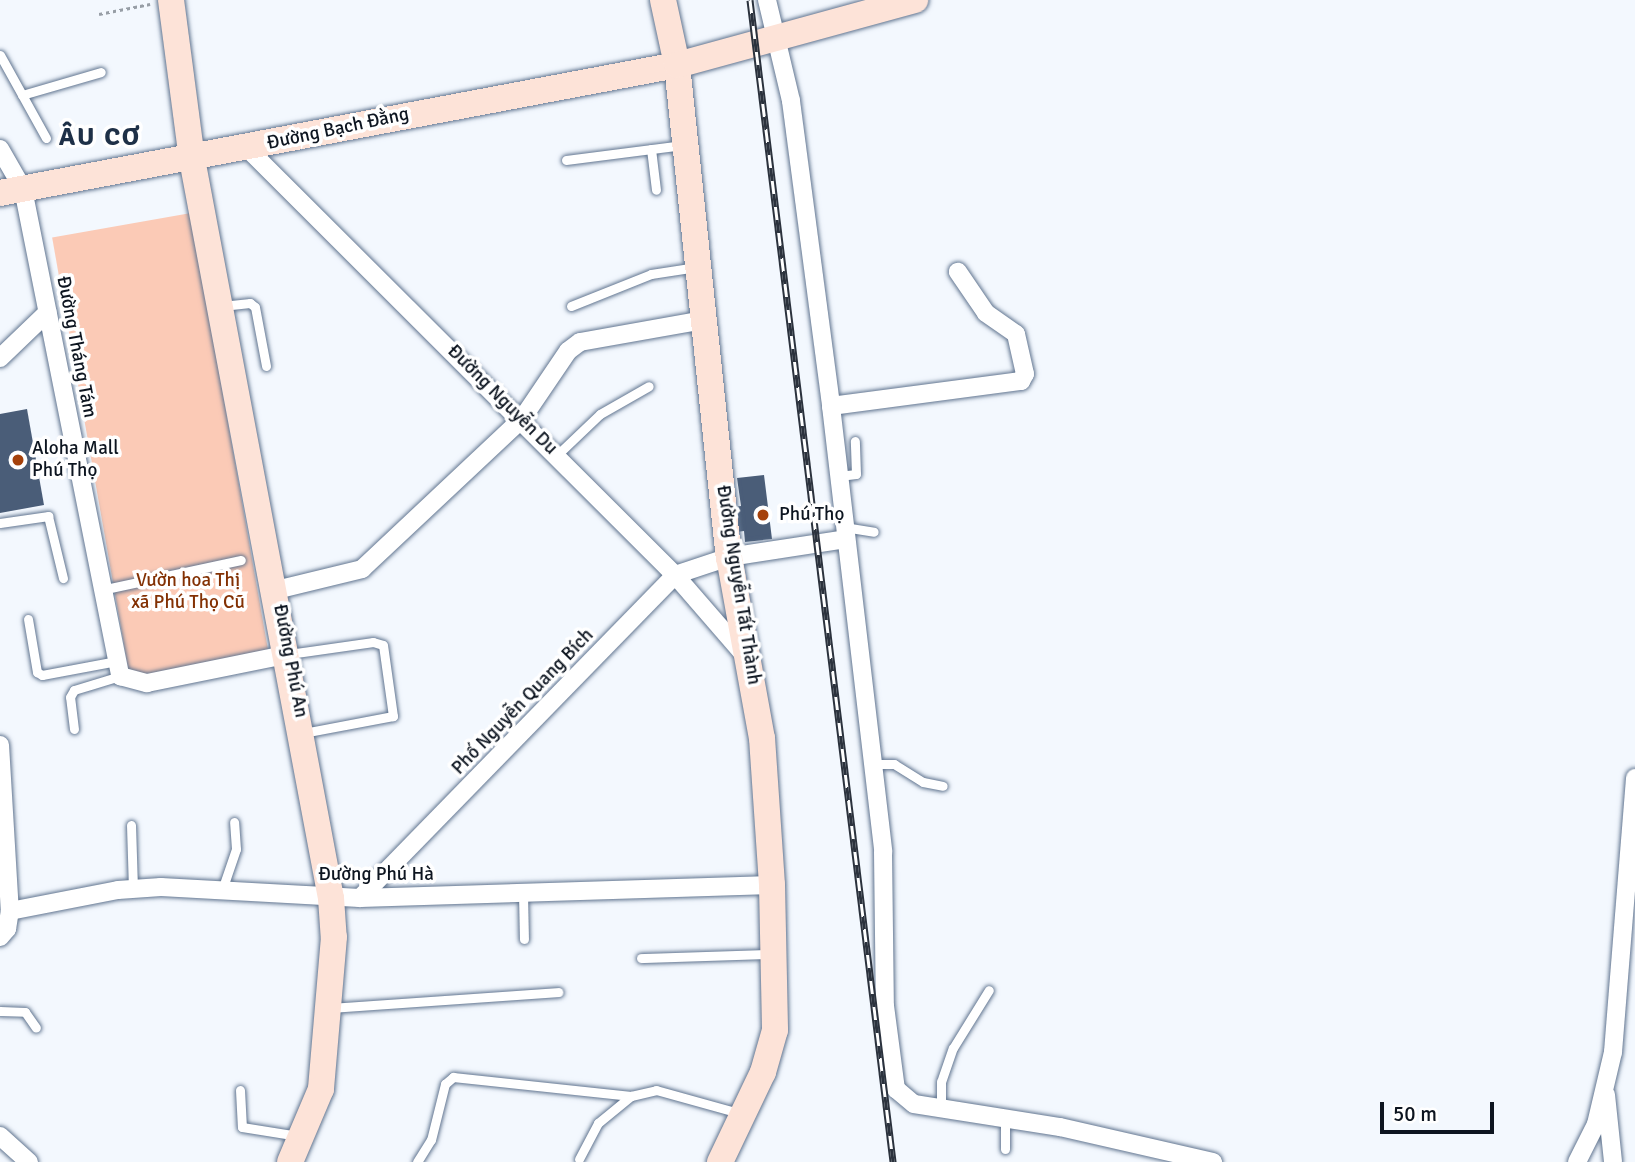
<!DOCTYPE html>
<meta charset="utf-8">
<style>
body{margin:0}
#map{position:relative;width:1635px;height:1162px;overflow:hidden;background:#f3f8fe;font-family:Signika,sans-serif}
div>[style]{position:absolute}
[style*='--x']{left:calc(var(--x)*1px);top:calc(var(--y)*1px);width:calc(var(--w)*1px);rotate:calc(var(--a)*1deg)}
.green>*{inset:0;background:#fbcab6;transform-origin:0 0}
.building>*{inset:0;background:#4a5d78}
.path>*{height:2.5px;margin-top:-1.25px;transform-origin:0;background:repeating-linear-gradient(90deg,#979ea6 0 3.5px,transparent 0 7px)}
.roads{filter:drop-shadow(0 0 2px #617590) drop-shadow(0 0 2px #617590)}
.lane>*{height:9px;margin:-4.5px;padding:0 4.5px;transform-origin:4.5px;border-radius:4.5px;background:#fff}
.street>*{height:18px;margin:-9px;padding:0 9px;transform-origin:9px;border-radius:9px;background:#fff}
.secondary>*{height:26px;margin:-13px;padding:0 13px;transform-origin:13px;border-radius:13px;background:#fde3d8}
.rail>*{height:7px;margin-top:-3.5px;transform-origin:0;background:repeating-linear-gradient(90deg,#fff 0 13px,#2b323d 0 26px);box-sizing:border-box;border-block:2px solid #2b323d}
.dots>*{width:19px;height:19px;translate:-50% -50%;box-sizing:border-box;border:4px solid #fff;border-radius:50%}
span{translate:-50% -50%;white-space:nowrap;text-align:center;line-height:1.15;-webkit-text-stroke:7px #fff;paint-order:stroke}
.street-label{font-size:19px;color:#0d1520}
.poi-label{font-size:19px;color:#0d1520}
.left{translate:0 -50%;text-align:left}
.park-label{font-size:19px;color:#833104}
.district-label{font-size:26px;color:#1e3047;font-weight:700;letter-spacing:2px}
.scale{position:absolute;left:1380px;top:1102px;width:114px;height:32px;box-sizing:border-box;border:4px solid #0d1520;border-top:0;padding-left:9px;font-size:21px;line-height:24px;white-space:nowrap;color:#0d1520;-webkit-text-stroke:5px #fff;paint-order:stroke}
</style>
<div id="map">
<div class="green">
<div style="left:191px;top:213px;width:447px;height:141px;rotate:80deg"></div>
</div>
<div class="building">
<div style="clip-path:polygon(27px 409px,44px 505px,0 513px,0 414px)"></div>
<div style="clip-path:polygon(764px 475px,772px 539px,745px 542px,744px 531px,736px 532px,733px 507px,741px 506px,737px 478px)"></div>
</div>
<div class="path">
<div style="--x:99;--y:14;--w:52;--a:-11.1"></div>
</div>
<div class="roads">
<div class="lane">
<div style="--x:0;--y:55;--w:95;--a:61"></div>
<div style="--x:22;--y:95;--w:82;--a:-16.2"></div>
<div style="--x:651;--y:149;--w:41;--a:83"></div>
<div style="--x:566;--y:160;--w:118;--a:-7.3"></div>
<div style="--x:222;--y:306;--w:28;--a:-6"></div>
<div style="--x:250;--y:303;--w:6;--a:39"></div>
<div style="--x:255;--y:307;--w:60;--a:79.4"></div>
<div style="--x:571;--y:306;--w:86;--a:-21.8"></div>
<div style="--x:651;--y:274;--w:46;--a:-8.8"></div>
<div style="--x:557;--y:455;--w:59;--a:-43.6"></div>
<div style="--x:600;--y:414;--w:56;--a:-29.7"></div>
<div style="--x:839;--y:476;--w:17;--a:-7"></div>
<div style="--x:856;--y:474;--w:33;--a:-92"></div>
<div style="--x:0;--y:523;--w:49;--a:-8.3"></div>
<div style="--x:48;--y:516;--w:64;--a:76.4"></div>
<div style="--x:844;--y:527;--w:30;--a:9"></div>
<div style="--x:101;--y:590;--w:143;--a:-12.1"></div>
<div style="--x:28;--y:619;--w:54;--a:80.4"></div>
<div style="--x:37;--y:672;--w:6;--a:31"></div>
<div style="--x:42;--y:675;--w:76;--a:-10.6"></div>
<div style="--x:289;--y:654;--w:85;--a:-8.1"></div>
<div style="--x:373;--y:642;--w:10;--a:17"></div>
<div style="--x:383;--y:645;--w:72;--a:82"></div>
<div style="--x:393;--y:716;--w:92;--a:169.3"></div>
<div style="--x:74;--y:729;--w:32;--a:-97"></div>
<div style="--x:70;--y:697;--w:8;--a:-60"></div>
<div style="--x:74;--y:690;--w:48;--a:-16.9"></div>
<div style="--x:872;--y:764;--w:22;--a:0"></div>
<div style="--x:894;--y:764;--w:34;--a:32"></div>
<div style="--x:923;--y:782;--w:20;--a:11"></div>
<div style="--x:131;--y:825;--w:64;--a:88.2"></div>
<div style="--x:222;--y:890;--w:43;--a:-71.1"></div>
<div style="--x:236;--y:849;--w:27;--a:-94"></div>
<div style="--x:523;--y:893;--w:46;--a:88.8"></div>
<div style="--x:641;--y:958;--w:129;--a:-1.8"></div>
<div style="--x:331;--y:1008;--w:228;--a:-4"></div>
<div style="--x:0;--y:1011;--w:25;--a:2"></div>
<div style="--x:25;--y:1012;--w:19;--a:55"></div>
<div style="--x:240;--y:1090;--w:37;--a:87"></div>
<div style="--x:242;--y:1127;--w:57;--a:9.1"></div>
<div style="--x:941;--y:1108;--w:26;--a:-90"></div>
<div style="--x:941;--y:1082;--w:36;--a:-71"></div>
<div style="--x:953;--y:1048;--w:68;--a:-58.2"></div>
<div style="--x:1005;--y:1149;--w:30;--a:-90"></div>
<div style="--x:579;--y:1159;--w:41;--a:-62.2"></div>
<div style="--x:598;--y:1123;--w:43;--a:-39.3"></div>
<div style="--x:417;--y:1162;--w:26;--a:-58"></div>
<div style="--x:431;--y:1140;--w:58;--a:-76"></div>
<div style="--x:445;--y:1084;--w:11;--a:-41"></div>
<div style="--x:453;--y:1077;--w:179;--a:6.1"></div>
<div style="--x:631;--y:1096;--w:26;--a:-13"></div>
<div style="--x:656;--y:1090;--w:86;--a:15.5"></div>
</div>
<div class="street">
<div style="--x:767;--y:0;--w:104;--a:76.6"></div>
<div style="--x:791;--y:101;--w:308;--a:82.5"></div>
<div style="--x:831;--y:406;--w:449;--a:83.3"></div>
<div style="--x:883;--y:852;--w:154;--a:89.3"></div>
<div style="--x:885;--y:1006;--w:84;--a:82.5"></div>
<div style="--x:896;--y:1089;--w:23;--a:40"></div>
<div style="--x:914;--y:1104;--w:148;--a:9"></div>
<div style="--x:1060;--y:1127;--w:157;--a:12.9"></div>
<div style="--x:247;--y:148;--w:605;--a:44.93"></div>
<div style="--x:675;--y:575;--w:108;--a:49.1"></div>
<div style="--x:0;--y:149;--w:46;--a:60.1"></div>
<div style="--x:23;--y:189;--w:497;--a:78.7"></div>
<div style="--x:120;--y:676;--w:28;--a:15"></div>
<div style="--x:147;--y:683;--w:145;--a:-11.5"></div>
<div style="--x:0;--y:358;--w:66;--a:-43.8"></div>
<div style="--x:831;--y:406;--w:192;--a:-7.5"></div>
<div style="--x:1021;--y:381;--w:8;--a:-60"></div>
<div style="--x:1025;--y:374;--w:41;--a:-102.7"></div>
<div style="--x:1016;--y:334;--w:37;--a:-145"></div>
<div style="--x:986;--y:313;--w:50;--a:-124.3"></div>
<div style="--x:276;--y:590;--w:89;--a:-13.7"></div>
<div style="--x:362;--y:569;--w:219;--a:-43.2"></div>
<div style="--x:522;--y:419;--w:82;--a:-55.9"></div>
<div style="--x:568;--y:351;--w:15;--a:-37"></div>
<div style="--x:580;--y:342;--w:125;--a:-10.1"></div>
<div style="--x:0;--y:745;--w:166;--a:86.6"></div>
<div style="--x:360;--y:898;--w:451;--a:-45.7"></div>
<div style="--x:675;--y:575;--w:57;--a:-18.4"></div>
<div style="--x:729;--y:557;--w:118;--a:-8.7"></div>
<div style="--x:0;--y:937;--w:11;--a:-49"></div>
<div style="--x:7;--y:929;--w:18;--a:-81"></div>
<div style="--x:10;--y:911;--w:110;--a:-11"></div>
<div style="--x:118;--y:890;--w:43;--a:-4"></div>
<div style="--x:161;--y:887;--w:199;--a:3.2"></div>
<div style="--x:360;--y:898;--w:412;--a:-1.8"></div>
<div style="--x:1606;--y:1095;--w:67;--a:84"></div>
<div style="--x:0;--y:1136;--w:39;--a:42"></div>
<div style="--x:1577;--y:1162;--w:42;--a:-63.4"></div>
<div style="--x:1596;--y:1124;--w:74;--a:-76.7"></div>
<div style="--x:1613;--y:1052;--w:275;--a:-85.4"></div>
</div>
<div class="secondary">
<div style="--x:171;--y:0;--w:160;--a:82.5"></div>
<div style="--x:192;--y:159;--w:752;--a:79.35"></div>
<div style="--x:331;--y:898;--w:39;--a:86"></div>
<div style="--x:334;--y:937;--w:153;--a:94.9"></div>
<div style="--x:321;--y:1089;--w:79;--a:113"></div>
<div style="--x:663;--y:0;--w:66;--a:77.8"></div>
<div style="--x:677;--y:65;--w:495;--a:84"></div>
<div style="--x:729;--y:557;--w:184;--a:79.7"></div>
<div style="--x:762;--y:738;--w:147;--a:86.1"></div>
<div style="--x:772;--y:885;--w:145;--a:88.8"></div>
<div style="--x:775;--y:1030;--w:44;--a:105.9"></div>
<div style="--x:763;--y:1072;--w:100;--a:115.5"></div>
<div style="--x:0;--y:193;--w:689;--a:-10.71"></div>
<div style="--x:677;--y:65;--w:247;--a:-15.3"></div>
</div>
</div>
<div class="rail">
<div style="--x:750;--y:0;--w:1171;--a:82.98"></div>
</div>
<div class="dots">
<div style="left:18px;top:460px;background:#a5410b"></div>
<div style="left:763px;top:515px;background:#a5410b"></div>
</div>
<div class="street-label">
<span style="left:338px;top:129px;rotate:-12deg">Đường Bạch Đằng</span>
<span style="left:76px;top:347px;rotate:79deg">Đường Tháng Tám</span>
<span style="left:502px;top:400px;rotate:45deg">Đường Nguyễn Du</span>
<span style="left:738px;top:585px;rotate:81deg">Đường Nguyễn Tất Thành</span>
<span style="left:290px;top:661px;rotate:79deg">Đường Phú An</span>
<span style="left:523px;top:702px;rotate:-46deg">Phố Nguyễn Quang Bích</span>
<span style="left:376px;top:875px">Đường Phú Hà</span>
</div>
<div class="poi-label">
<span class="left" style="left:32px;top:460px">Aloha Mall<br>Phú Thọ</span>
<span class="left" style="left:779px;top:515px">Phú Thọ</span>
</div>
<div class="park-label">
<span style="left:188px;top:592px">Vườn hoa Thị<br>xã Phú Thọ Cũ</span>
</div>
<div class="district-label">
<span style="left:100px;top:138px">ÂU CƠ</span>
</div>
<div class="scale">50 m</div>
</div>
